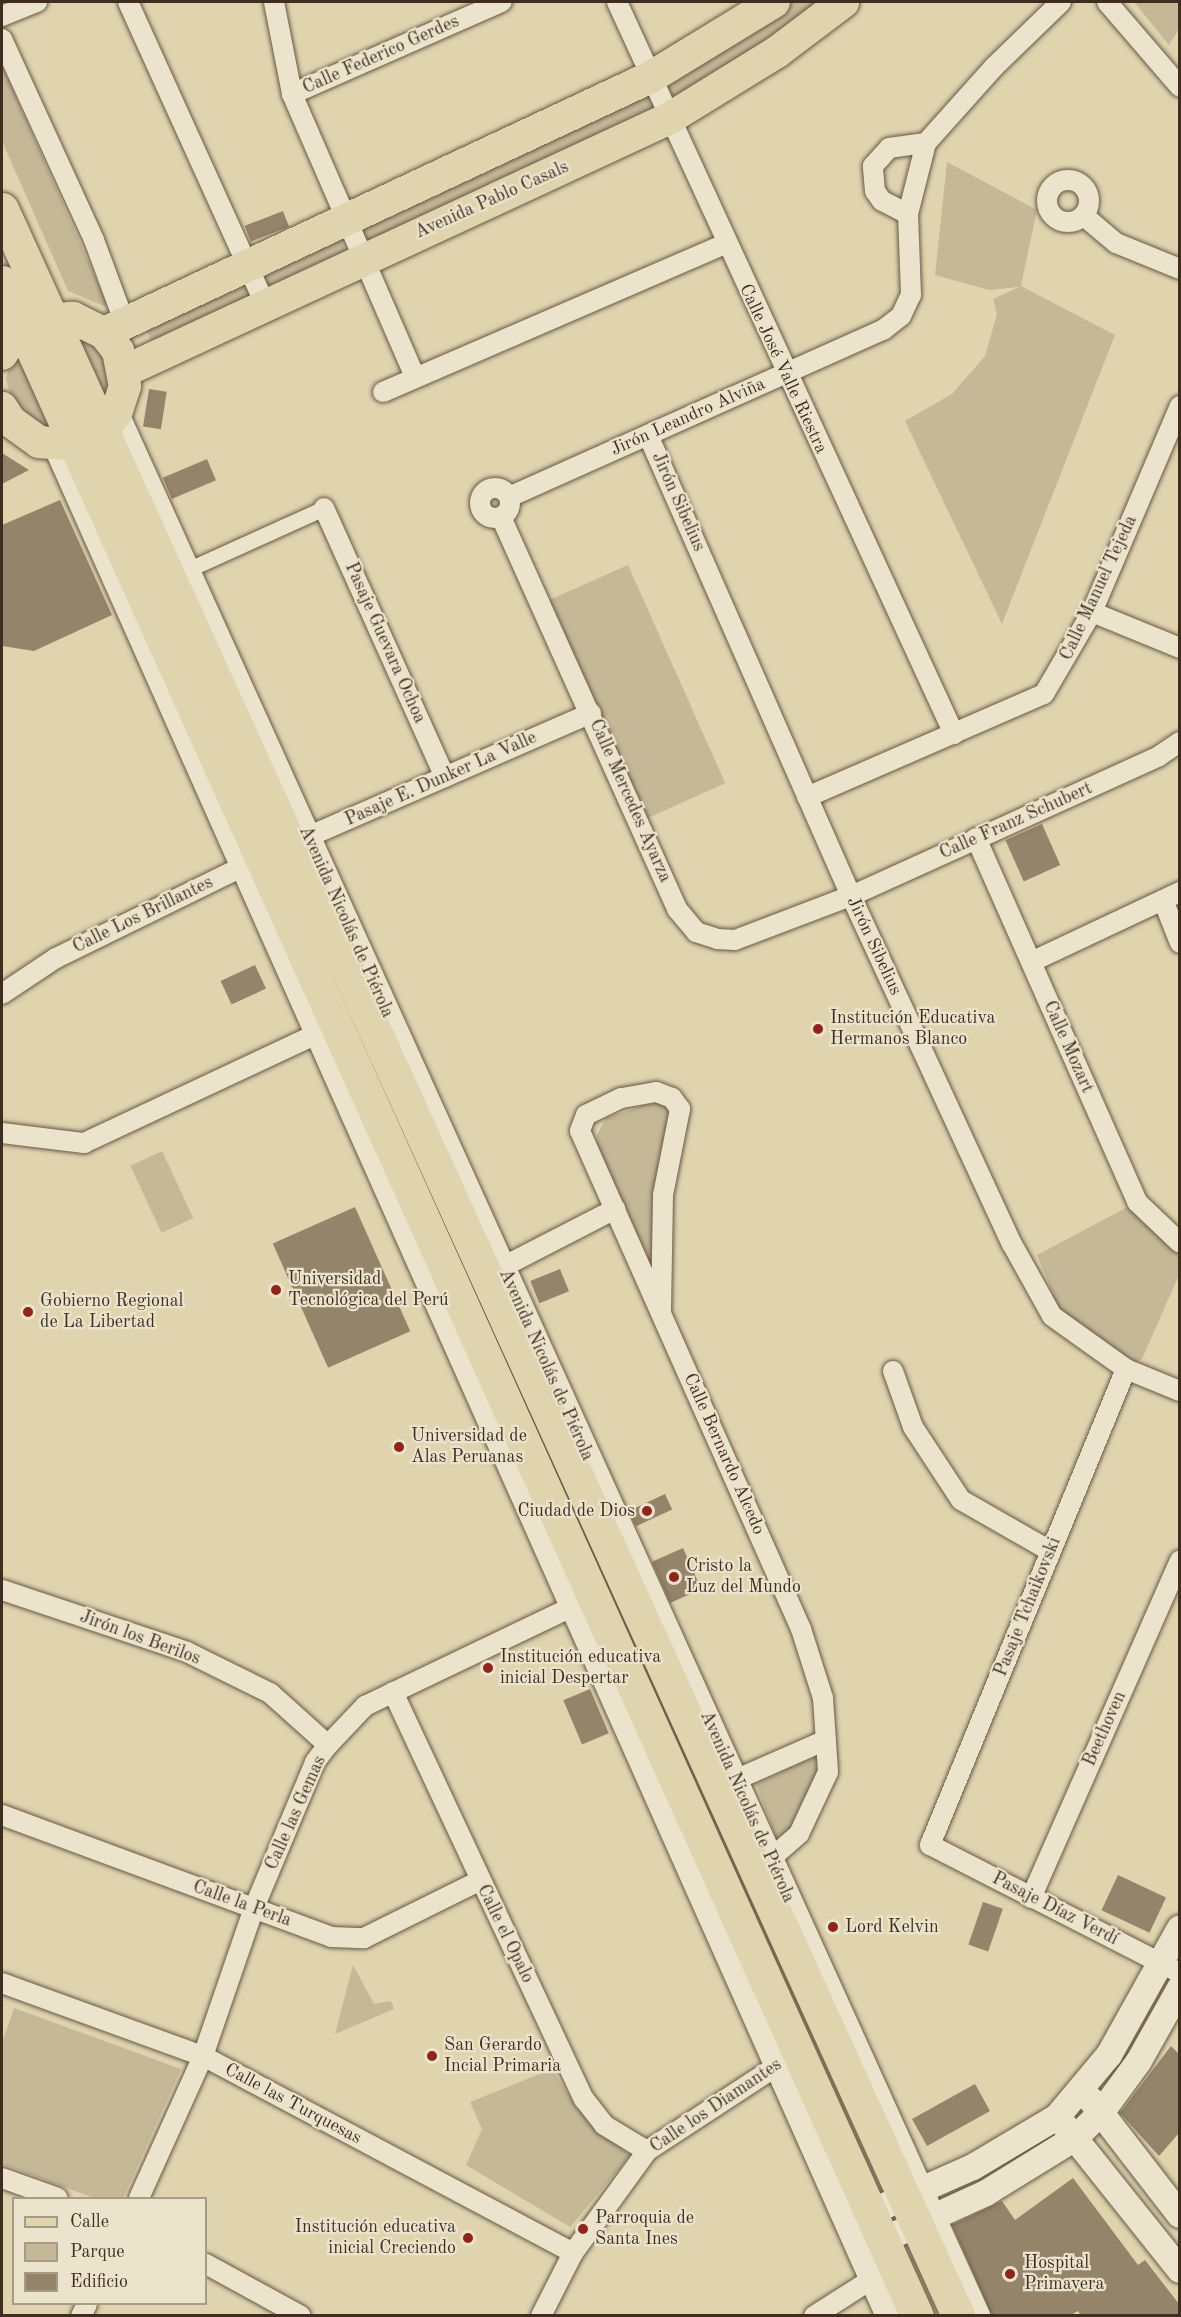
<!DOCTYPE html>
<meta charset="utf-8">
<style>
body{margin:0}
#map{position:relative;width:1181px;height:2317px;overflow:hidden;background:#e0d4af;font-family:"Old Standard TT",serif}
div>[style]{position:absolute}
[style*='--x']{left:calc(var(--x)*1px);top:calc(var(--y)*1px);width:calc(var(--w)*1px);rotate:calc(var(--a)*1deg)}
.green>*{inset:0;background:#c5b897;transform-origin:0 0}
.building>*{inset:0;background:#93846a;transform-origin:0 0}
.roads{filter:drop-shadow(0 0 2px #675844) drop-shadow(0 0 2px #675844)}
.pedestrian>*{height:15px;margin:-7.5px;padding:0 7.5px;transform-origin:7.5px;border-radius:7.5px;background:#ebe3cb}
.minor>*{height:20px;margin:-10px;padding:0 10px;transform-origin:10px;border-radius:10px;background:#ebe3cb}
.minor>.ring{margin:-10px;padding:0;box-sizing:content-box;background:none;border:20px solid #ebe3cb;border-radius:50%}
.tertiary>*{height:26px;margin:-13px;padding:0 13px;transform-origin:13px;border-radius:13px;background:#ebe3cb}
.primary>*{height:32px;margin:-16px;padding:0 16px;transform-origin:16px;border-radius:16px;background:#e0d4af}
.trunk>*{height:33px;margin:-16.5px;padding:0 16.5px;transform-origin:16.5px;border-radius:16.5px;background:#e0d4af}
.dots>*{width:16px;height:16px;translate:-50% -50%;box-sizing:border-box;border:3px solid #ebe3cb;border-radius:50%}
span{translate:-50% -50%;white-space:nowrap;text-align:center;line-height:1.15;-webkit-text-stroke:4.5px #ebe3cb;paint-order:stroke}
.street-label{font-size:18px;color:#3f2e20}
.poi-label{font-size:18px;color:#3f2e20}
.left{translate:0 -50%;text-align:left}
.right{translate:-100% -50%;text-align:right}
.frame{position:absolute;inset:0;border:3px solid #3f2e20;pointer-events:none}
.legend{position:absolute;left:12px;top:2197px;width:195px;height:108px;box-sizing:border-box;background:#ebe3cb;border:2px solid #a69b87;margin:0;padding:8px 10px;list-style:none;font-size:18px;color:#3f2e20}
.legend li{display:flex;align-items:center;gap:12px;height:30px}
.legend b{width:30px;border:2px solid #a69b87}
</style>
<div id="map">
<div class="green">
<div style="clip-path:polygon(789px 2px,825px 2px,667px 105px,656px 80px)"></div>
<div style="clip-path:polygon(1134px 2px,1179px 2px,1179px 29px,1169px 45px)"></div>
<div style="clip-path:polygon(2px 66px,109px 308px,68px 291px,2px 141px)"></div>
<div style="left:646px;top:86px;width:23px;height:323px;rotate:65deg"></div>
<div style="clip-path:polygon(947px 162px,1037px 210px,1021px 286px,1115px 335px,1002px 624px,905px 421px,952px 394px,985px 356px,997px 314px,993px 299px,1019px 287px,989px 290px,935px 275px)"></div>
<div style="left:336px;top:231px;width:25px;height:214px;rotate:64deg"></div>
<div style="clip-path:polygon(71px 325px,96px 346px,105px 362px,110px 403px,102px 416px)"></div>
<div style="clip-path:polygon(15px 343px,58px 434px,44px 434px,13px 404px,6px 379px)"></div>
<div style="left:628px;top:565px;width:239px;height:88px;rotate:66deg"></div>
<div style="clip-path:polygon(659px 1100px,672px 1103px,658px 1279px,597px 1151px,597px 1135px,606px 1118px)"></div>
<div style="left:162px;top:1151px;width:74px;height:35px;rotate:65deg"></div>
<div style="clip-path:polygon(1137px 1202px,1180px 1246px,1179px 1275px,1142px 1359px,1126px 1369px,1052px 1316px,1053px 1293px,1037px 1255px)"></div>
<div style="clip-path:polygon(816px 1756px,823px 1763px,795px 1828px,776px 1837px,756px 1784px)"></div>
<div style="clip-path:polygon(353px 1965px,374px 2004px,391px 2001px,394px 2009px,335px 2034px)"></div>
<div style="clip-path:polygon(14px 2008px,181px 2069px,123px 2198px,94px 2198px,2px 2164px,2px 2043px)"></div>
<div style="clip-path:polygon(552px 2069px,577px 2108px,630px 2156px,570px 2227px,466px 2165px,482px 2129px,470px 2102px)"></div>
</div>
<div class="building">
<div style="left:283px;top:211px;width:17px;height:41px;rotate:69deg"></div>
<div style="left:149px;top:389px;width:18px;height:38px;rotate:9deg"></div>
<div style="clip-path:polygon(2px 453px,29px 470px,2px 484px)"></div>
<div style="left:207px;top:459px;width:23px;height:48px;rotate:67deg"></div>
<div style="clip-path:polygon(60px 500px,112px 615px,34px 651px,2px 646px,2px 525px)"></div>
<div style="left:1042px;top:824px;width:45px;height:40px;rotate:66deg"></div>
<div style="left:255px;top:965px;width:26px;height:38px;rotate:65deg"></div>
<div style="left:355px;top:1207px;width:136px;height:90px;rotate:66deg"></div>
<div style="left:560px;top:1269px;width:24px;height:32px;rotate:68deg"></div>
<div style="left:665px;top:1494px;width:17px;height:40px;rotate:65deg"></div>
<div style="left:683px;top:1548px;width:45px;height:34px;rotate:66deg"></div>
<div style="left:590px;top:1689px;width:48px;height:29px;rotate:67deg"></div>
<div style="left:1118px;top:1875px;width:53px;height:39px;rotate:25deg"></div>
<div style="left:983px;top:1902px;width:21px;height:45px;rotate:19deg"></div>
<div style="clip-path:polygon(1171px 2046px,1179px 2054px,1179px 2133px,1159px 2156px,1120px 2113px)"></div>
<div style="left:975px;top:2084px;width:31px;height:72px;rotate:61deg"></div>
<div style="clip-path:polygon(1073px 2178px,1138px 2265px,1145px 2260px,1179px 2304px,1179px 2316px,1081px 2316px,1078px 2311px,1069px 2316px,992px 2316px,952px 2225px,1002px 2201px,1015px 2220px)"></div>
</div>
<div class="roads">
<div class="pedestrian">
<div style="--x:187;--y:570;--w:150;--a:-24.3"></div>
</div>
<div class="minor">
<div style="--x:128;--y:2;--w:332;--a:65.6"></div>
<div style="--x:274;--y:2;--w:94;--a:78.9"></div>
<div style="--x:292;--y:94;--w:309;--a:66.5"></div>
<div style="--x:617;--y:2;--w:806;--a:65.28"></div>
<div style="--x:1107;--y:2;--w:112;--a:49.3"></div>
<div style="--x:2;--y:16;--w:38;--a:-22"></div>
<div style="--x:2;--y:39;--w:221;--a:65.4"></div>
<div style="--x:94;--y:240;--w:90;--a:69.7"></div>
<div style="--x:292;--y:94;--w:229;--a:-23.7"></div>
<div class="ring" style="left:1047px;top:180px;width:22px;height:22px"></div>
<div style="--x:908;--y:214;--w:29;--a:-153"></div>
<div style="--x:882;--y:201;--w:12;--a:-125"></div>
<div style="--x:875;--y:191;--w:25;--a:-95"></div>
<div style="--x:873;--y:166;--w:24;--a:-48"></div>
<div style="--x:889;--y:148;--w:37;--a:-8"></div>
<div style="--x:1084;--y:216;--w:42;--a:40.2"></div>
<div style="--x:1116;--y:243;--w:69;--a:22.1"></div>
<div style="--x:383;--y:392;--w:373;--a:-23.4"></div>
<div style="--x:648;--y:435;--w:504;--a:66.23"></div>
<div style="--x:851;--y:896;--w:383;--a:65.2"></div>
<div style="--x:1012;--y:1244;--w:82;--a:60.9"></div>
<div style="--x:1052;--y:1316;--w:91;--a:35.6"></div>
<div style="--x:1126;--y:1369;--w:58;--a:22.2"></div>
<div class="ring" style="left:480px;top:488px;width:10px;height:10px"></div>
<div style="--x:509;--y:497;--w:410;--a:-24.1"></div>
<div style="--x:883;--y:330;--w:23;--a:-38"></div>
<div style="--x:901;--y:316;--w:23;--a:-65"></div>
<div style="--x:911;--y:295;--w:81;--a:-92.1"></div>
<div style="--x:908;--y:214;--w:73;--a:-75.8"></div>
<div style="--x:926;--y:143;--w:102;--a:-48.2"></div>
<div style="--x:994;--y:67;--w:93;--a:-44.1"></div>
<div style="--x:324;--y:508;--w:295;--a:65.8"></div>
<div style="--x:501;--y:517;--w:430;--a:65.8"></div>
<div style="--x:677;--y:909;--w:30;--a:50"></div>
<div style="--x:696;--y:932;--w:22;--a:18"></div>
<div style="--x:717;--y:939;--w:18;--a:3"></div>
<div style="--x:735;--y:940;--w:124;--a:-20.8"></div>
<div style="--x:851;--y:896;--w:338;--a:-24.4"></div>
<div style="--x:1159;--y:756;--w:25;--a:-34"></div>
<div style="--x:1092;--y:612;--w:95;--a:22.2"></div>
<div style="--x:807;--y:797;--w:258;--a:-23.5"></div>
<div style="--x:1044;--y:694;--w:95;--a:-59.7"></div>
<div style="--x:1092;--y:612;--w:224;--a:-66.9"></div>
<div style="--x:976;--y:838;--w:398;--a:66.1"></div>
<div style="--x:1137;--y:1202;--w:59;--a:43.6"></div>
<div style="--x:296;--y:842;--w:322;--a:-23.6"></div>
<div style="--x:1163;--y:900;--w:46;--a:68.4"></div>
<div style="--x:1031;--y:962;--w:165;--a:-25.2"></div>
<div style="--x:2;--y:994;--w:65;--a:-33.7"></div>
<div style="--x:56;--y:958;--w:223;--a:-26.1"></div>
<div style="--x:2;--y:1133;--w:83;--a:7"></div>
<div style="--x:84;--y:1143;--w:259;--a:-25.1"></div>
<div style="--x:491;--y:1273;--w:140;--a:-27.3"></div>
<div style="--x:661;--y:1310;--w:115;--a:-89"></div>
<div style="--x:663;--y:1195;--w:88;--a:-78.8"></div>
<div style="--x:680;--y:1109;--w:14;--a:-126"></div>
<div style="--x:672;--y:1098;--w:17;--a:-159"></div>
<div style="--x:656;--y:1092;--w:36;--a:170"></div>
<div style="--x:621;--y:1098;--w:39;--a:154"></div>
<div style="--x:586;--y:1115;--w:17;--a:111"></div>
<div style="--x:580;--y:1131;--w:545;--a:66.07"></div>
<div style="--x:801;--y:1629;--w:72;--a:72.3"></div>
<div style="--x:823;--y:1698;--w:74;--a:86.1"></div>
<div style="--x:828;--y:1772;--w:68;--a:115.1"></div>
<div style="--x:799;--y:1834;--w:38;--a:139"></div>
<div style="--x:1126;--y:1369;--w:515;--a:112.38"></div>
<div style="--x:930;--y:1845;--w:281;--a:27.1"></div>
<div style="--x:893;--y:1371;--w:59;--a:70.3"></div>
<div style="--x:913;--y:1427;--w:87;--a:56.7"></div>
<div style="--x:961;--y:1500;--w:103;--a:29.8"></div>
<div style="--x:2;--y:1590;--w:195;--a:18.5"></div>
<div style="--x:187;--y:1652;--w:93;--a:26.3"></div>
<div style="--x:270;--y:1693;--w:78;--a:41.9"></div>
<div style="--x:393;--y:1692;--w:450;--a:64.9"></div>
<div style="--x:584;--y:2099;--w:33;--a:52"></div>
<div style="--x:604;--y:2125;--w:50;--a:31.2"></div>
<div style="--x:735;--y:1780;--w:99;--a:-23.7"></div>
<div style="--x:2;--y:1815;--w:351;--a:20.3"></div>
<div style="--x:331;--y:1937;--w:33;--a:2"></div>
<div style="--x:364;--y:1938;--w:128;--a:-26.4"></div>
<div style="--x:1031;--y:1898;--w:369;--a:-66.2"></div>
<div style="--x:2;--y:1983;--w:214;--a:20"></div>
<div style="--x:203;--y:2056;--w:419;--a:28"></div>
<div style="--x:2;--y:2178;--w:59;--a:19.7"></div>
<div style="--x:139;--y:2198;--w:156;--a:-65.7"></div>
<div style="--x:203;--y:2056;--w:157;--a:-71"></div>
<div style="--x:254;--y:1908;--w:158;--a:-67.3"></div>
<div style="--x:315;--y:1762;--w:21;--a:-53"></div>
<div style="--x:328;--y:1745;--w:54;--a:-46.5"></div>
<div style="--x:365;--y:1706;--w:243;--a:-25.6"></div>
<div style="--x:206;--y:2264;--w:108;--a:28.7"></div>
<div style="--x:81;--y:2316;--w:13;--a:-63"></div>
<div style="--x:541;--y:2316;--w:71;--a:-63.1"></div>
<div style="--x:573;--y:2253;--w:126;--a:-54"></div>
<div style="--x:647;--y:2151;--w:170;--a:-33.2"></div>
<div style="--x:814;--y:2316;--w:69;--a:-32.5"></div>
</div>
<div class="tertiary">
<div style="--x:116;--y:414;--w:2088;--a:65.64"></div>
<div style="--x:56;--y:445;--w:2048;--a:66"></div>
<div style="--x:1091;--y:2100;--w:145;--a:52.3"></div>
<div style="--x:1065;--y:2126;--w:184;--a:51.4"></div>
<div style="--x:871;--y:2212;--w:111;--a:-23.8"></div>
<div style="--x:973;--y:2167;--w:98;--a:-30.8"></div>
<div style="--x:1057;--y:2117;--w:81;--a:-50"></div>
<div style="--x:1109;--y:2055;--w:145;--a:-60.8"></div>
<div style="--x:883;--y:2240;--w:113;--a:-24.5"></div>
<div style="--x:986;--y:2193;--w:105;--a:-31.7"></div>
<div style="--x:1075;--y:2138;--w:36;--a:-44"></div>
<div style="--x:1101;--y:2113;--w:64;--a:-53.8"></div>
<div style="--x:1139;--y:2061;--w:84;--a:-60.7"></div>
</div>
<div class="primary">
<div style="--x:104;--y:333;--w:604;--a:-25.08"></div>
<div style="--x:651;--y:77;--w:144;--a:-31.4"></div>
<div style="--x:2;--y:354;--w:19;--a:-58"></div>
<div style="--x:12;--y:338;--w:29;--a:-35"></div>
<div style="--x:36;--y:321;--w:37;--a:-5"></div>
<div style="--x:73;--y:318;--w:34;--a:26"></div>
<div style="--x:104;--y:333;--w:23;--a:52"></div>
<div style="--x:118;--y:351;--w:36;--a:79"></div>
<div style="--x:125;--y:386;--w:29;--a:108"></div>
<div style="--x:116;--y:414;--w:21;--a:131"></div>
<div style="--x:102;--y:430;--w:31;--a:153"></div>
<div style="--x:74;--y:444;--w:35;--a:-177"></div>
<div style="--x:39;--y:442;--w:34;--a:-144"></div>
<div style="--x:11;--y:422;--w:17;--a:-123"></div>
<div style="--x:125;--y:371;--w:601;--a:-24.9"></div>
<div style="--x:670;--y:118;--w:126;--a:-31.7"></div>
<div style="--x:777;--y:52;--w:83;--a:-37.1"></div>
</div>
<div class="trunk">
<div style="--x:2;--y:209;--w:2314;--a:65.59"></div>
<div style="--x:2;--y:282;--w:2230;--a:65.78"></div>
</div>
</div>
<div class="dots">
<div style="left:818px;top:1029px;background:#8f2418"></div>
<div style="left:276px;top:1290px;background:#8f2418"></div>
<div style="left:28px;top:1312px;background:#8f2418"></div>
<div style="left:399px;top:1447px;background:#8f2418"></div>
<div style="left:647px;top:1511px;background:#8f2418"></div>
<div style="left:674px;top:1577px;background:#8f2418"></div>
<div style="left:488px;top:1668px;background:#8f2418"></div>
<div style="left:833px;top:1927px;background:#8f2418"></div>
<div style="left:432px;top:2056px;background:#8f2418"></div>
<div style="left:583px;top:2229px;background:#8f2418"></div>
<div style="left:468px;top:2238px;background:#8f2418"></div>
<div style="left:1010px;top:2274px;background:#8f2418"></div>
</div>
<div class="street-label">
<span style="left:381px;top:55px;rotate:-24deg">Calle Federico Gerdes</span>
<span style="left:492px;top:200px;rotate:-24deg">Avenida Pablo Casals</span>
<span style="left:783px;top:369px;rotate:65deg">Calle José Valle Riestra</span>
<span style="left:688px;top:417px;rotate:-24deg">Jirón Leandro Alviña</span>
<span style="left:678px;top:502px;rotate:66deg">Jirón Sibelius</span>
<span style="left:1099px;top:588px;rotate:-65deg">Calle Manuel Tejeda</span>
<span style="left:385px;top:643px;rotate:66deg">Pasaje Guevara Ochoa</span>
<span style="left:441px;top:779px;rotate:-24deg">Pasaje E. Dunker La Valle</span>
<span style="left:630px;top:801px;rotate:66deg">Calle Mercedes Ayarza</span>
<span style="left:1016px;top:821px;rotate:-24deg">Calle Franz Schubert</span>
<span style="left:143px;top:915px;rotate:-26deg">Calle Los Brillantes</span>
<span style="left:346px;top:922px;rotate:66deg">Avenida Nicolás de Piérola</span>
<span style="left:874px;top:946px;rotate:65deg">Jirón Sibelius</span>
<span style="left:1068px;top:1047px;rotate:66deg">Calle Mozart</span>
<span style="left:546px;top:1365px;rotate:66deg">Avenida Nicolás de Piérola</span>
<span style="left:724px;top:1454px;rotate:66deg">Calle Bernardo Alcedo</span>
<span style="left:1028px;top:1607px;rotate:-68deg">Pasaje Tchaikovski</span>
<span style="left:140px;top:1638px;rotate:20deg">Jirón los Berilos</span>
<span style="left:1105px;top:1729px;rotate:-66deg">Beethoven</span>
<span style="left:747px;top:1807px;rotate:66deg">Avenida Nicolás de Piérola</span>
<span style="left:296px;top:1813px;rotate:-66deg">Calle las Gemas</span>
<span style="left:242px;top:1904px;rotate:20deg">Calle la Perla</span>
<span style="left:1055px;top:1909px;rotate:27deg">Pasaje Díaz Verdí</span>
<span style="left:505px;top:1934px;rotate:64deg">Calle el Opalo</span>
<span style="left:293px;top:2104px;rotate:28deg">Calle las Turquesas</span>
<span style="left:716px;top:2106px;rotate:-34deg">Calle los Diamantes</span>
</div>
<div class="poi-label">
<span class="left" style="left:830px;top:1029px">Institución Educativa<br>Hermanos Blanco</span>
<span class="left" style="left:288px;top:1290px">Universidad<br>Tecnológica del Perú</span>
<span class="left" style="left:40px;top:1312px">Gobierno Regional<br>de La Libertad</span>
<span class="left" style="left:411px;top:1447px">Universidad de<br>Alas Peruanas</span>
<span class="right" style="left:635px;top:1511px">Ciudad de Dios</span>
<span class="left" style="left:686px;top:1577px">Cristo la<br>Luz del Mundo</span>
<span class="left" style="left:500px;top:1668px">Institución educativa<br>inicial Despertar</span>
<span class="left" style="left:845px;top:1927px">Lord Kelvin</span>
<span class="left" style="left:444px;top:2056px">San Gerardo<br>Incial Primaria</span>
<span class="left" style="left:595px;top:2229px">Parroquia de<br>Santa Ines</span>
<span class="right" style="left:456px;top:2238px">Institución educativa<br>inicial Creciendo</span>
<span class="left" style="left:1024px;top:2274px">Hospital<br>Primavera</span>
</div>
<div class="frame"></div>
<ul class="legend">
<li><b style="height:8px;background:#e0d4af"></b>Calle</li>
<li><b style="height:16px;background:#c5b897"></b>Parque</li>
<li><b style="height:16px;background:#93846a"></b>Edificio</li>
</ul>
</div>
